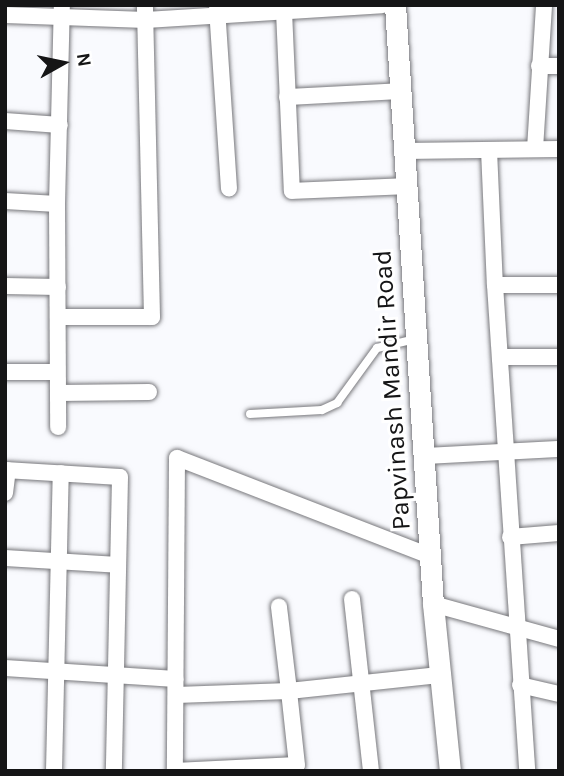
<!DOCTYPE html>
<style>
body{margin:0}
#map{position:relative;width:564px;height:776px;overflow:hidden;background:#f9fafe;font-family:Karla,sans-serif}
div>[style]{position:absolute}
[style*='--x']{left:calc(var(--x)*1px);top:calc(var(--y)*1px);width:calc(var(--w)*1px);rotate:calc(var(--a)*1deg)}
.roads{filter:drop-shadow(0 0 2px #78787c) drop-shadow(0 0 2px #78787c)}
.service>*{height:8px;margin:-4px;padding:0 4px;transform-origin:4px;border-radius:4px;background:#fff}
.minor>*{height:16px;margin:-8px;padding:0 8px;transform-origin:8px;border-radius:8px;background:#fff}
.tertiary>*{height:21px;margin:-10.5px;padding:0 10.5px;transform-origin:10.5px;border-radius:10.5px;background:#fff}
span{translate:-50% -50%;white-space:nowrap;text-align:center;line-height:1.15;-webkit-text-stroke:6px #fff;paint-order:stroke}
.street-label{font-size:26px;color:#151516}
.frame{position:absolute;inset:0;border:7px solid #151516;pointer-events:none}
.north{position:absolute;left:28px;top:28px;width:70px;height:70px;-webkit-text-stroke:5px #fff;paint-order:stroke;rotate:81deg;font-size:19px;font-weight:700;line-height:28px;text-align:center;color:#151516}
.north::after{content:'';display:block;margin:auto;width:24px;height:32px;background:#151516;clip-path:polygon(50% 0,100% 100%,50% 72%,0 100%)}
</style>
<div id="map">
<div class="roads">
<div class="service">
<div style="--x:250;--y:414;--w:72;--a:-3.2"></div>
<div style="--x:322;--y:410;--w:17;--a:-25"></div>
<div style="--x:337;--y:403;--w:68;--a:-54"></div>
<div style="--x:377;--y:348;--w:39;--a:-13"></div>
</div>
<div class="minor">
<div style="--x:217;--y:8;--w:181;--a:86.2"></div>
<div style="--x:284;--y:11;--w:180;--a:87.5"></div>
<div style="--x:292;--y:191;--w:115;--a:-2.5"></div>
<div style="--x:5;--y:15;--w:141;--a:2"></div>
<div style="--x:146;--y:20;--w:236;--a:-3.6"></div>
<div style="--x:539;--y:66;--w:20;--a:0"></div>
<div style="--x:287;--y:97;--w:114;--a:-3"></div>
<div style="--x:5;--y:121;--w:55;--a:4.2"></div>
<div style="--x:535;--y:149;--w:144;--a:-86.4"></div>
<div style="--x:489;--y:150;--w:135;--a:87.5"></div>
<div style="--x:495;--y:285;--w:64;--a:0"></div>
<div style="--x:404;--y:151;--w:155;--a:-0.7"></div>
<div style="--x:5;--y:201;--w:52;--a:3.3"></div>
<div style="--x:57;--y:204;--w:199;--a:-88.6"></div>
<div style="--x:57;--y:204;--w:223;--a:89.7"></div>
<div style="--x:495;--y:285;--w:487;--a:86.2"></div>
<div style="--x:5;--y:286;--w:53;--a:1.1"></div>
<div style="--x:59;--y:317;--w:93;--a:0"></div>
<div style="--x:152;--y:317;--w:312;--a:-91.3"></div>
<div style="--x:500;--y:357;--w:59;--a:0"></div>
<div style="--x:5;--y:372;--w:52;--a:0"></div>
<div style="--x:58;--y:393;--w:91;--a:-0.6"></div>
<div style="--x:424;--y:456;--w:135;--a:-3"></div>
<div style="--x:5;--y:470;--w:115;--a:3.5"></div>
<div style="--x:120;--y:477;--w:294;--a:91.2"></div>
<div style="--x:5;--y:493;--w:23;--a:-83"></div>
<div style="--x:510;--y:537;--w:49;--a:-4.7"></div>
<div style="--x:430;--y:556;--w:271;--a:-158.8"></div>
<div style="--x:177;--y:458;--w:313;--a:90.4"></div>
<div style="--x:175;--y:771;--w:122;--a:-2.8"></div>
<div style="--x:297;--y:765;--w:74;--a:-96.2"></div>
<div style="--x:289;--y:691;--w:151;--a:-6.1"></div>
<div style="--x:5;--y:558;--w:113;--a:3.5"></div>
<div style="--x:352;--y:599;--w:173;--a:83.7"></div>
<div style="--x:433;--y:604;--w:131;--a:15.5"></div>
<div style="--x:5;--y:668;--w:171;--a:3.7"></div>
<div style="--x:520;--y:685;--w:40;--a:13"></div>
<div style="--x:176;--y:695;--w:113;--a:-2"></div>
<div style="--x:289;--y:691;--w:85;--a:-96.8"></div>
<div style="--x:54;--y:771;--w:298;--a:-88.7"></div>
</div>
<div class="tertiary">
<div style="--x:395;--y:5;--w:600;--a:86.37"></div>
<div style="--x:433;--y:604;--w:168;--a:84.2"></div>
</div>
</div>
<div class="street-label">
<span style="left:392px;top:390px;rotate:-94deg">Papvinash Mandir Road</span>
</div>
<div class="frame"></div>
<div class="north">N</div>
</div>
